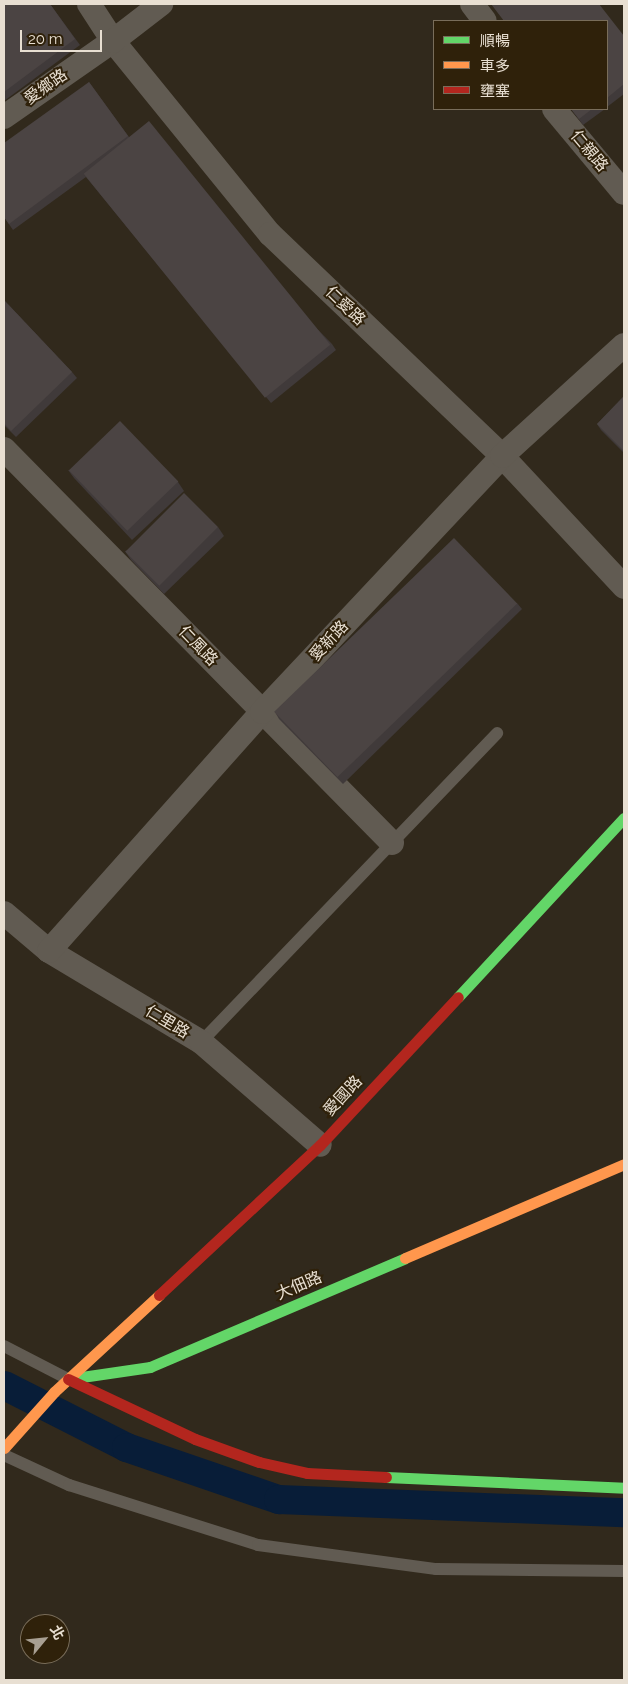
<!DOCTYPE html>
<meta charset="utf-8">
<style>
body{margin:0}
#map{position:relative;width:628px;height:1684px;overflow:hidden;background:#31291c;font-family:Raleway,"Noto Sans TC",sans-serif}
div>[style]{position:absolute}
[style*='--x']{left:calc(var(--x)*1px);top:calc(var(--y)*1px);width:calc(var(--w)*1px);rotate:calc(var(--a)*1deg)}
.canal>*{height:29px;margin:-14.5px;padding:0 14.5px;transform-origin:14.5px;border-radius:14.5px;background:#081d38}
.lane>*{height:12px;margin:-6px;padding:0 6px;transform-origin:6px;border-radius:6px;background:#615b52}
.street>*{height:24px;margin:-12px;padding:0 12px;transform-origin:12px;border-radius:12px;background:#615b52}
.fast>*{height:11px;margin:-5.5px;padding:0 5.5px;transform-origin:5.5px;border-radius:5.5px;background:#63d668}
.slow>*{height:11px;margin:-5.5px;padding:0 5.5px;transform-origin:5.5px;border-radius:5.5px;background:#ff974d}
.jam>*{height:11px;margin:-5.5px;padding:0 5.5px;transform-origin:5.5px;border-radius:5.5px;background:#b3261e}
.wall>*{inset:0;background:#403a3a}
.building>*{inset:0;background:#4b4443;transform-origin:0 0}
span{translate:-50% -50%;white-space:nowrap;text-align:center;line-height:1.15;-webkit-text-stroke:4px #2f210a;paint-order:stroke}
.street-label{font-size:16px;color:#e8dfd2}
.frame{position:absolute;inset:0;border:5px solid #e8dfd2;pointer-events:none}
.legend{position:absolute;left:433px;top:20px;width:175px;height:90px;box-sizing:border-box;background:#2f210a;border:1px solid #796d5a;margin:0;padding:6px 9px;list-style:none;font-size:15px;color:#e8dfd2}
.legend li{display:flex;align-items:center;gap:10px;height:25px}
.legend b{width:25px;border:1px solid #796d5a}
.north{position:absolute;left:20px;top:1614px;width:50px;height:50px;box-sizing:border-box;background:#2f210a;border:1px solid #796d5a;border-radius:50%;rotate:62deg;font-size:14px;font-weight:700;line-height:20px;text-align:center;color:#e8dfd2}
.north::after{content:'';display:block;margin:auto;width:18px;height:22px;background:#a89f92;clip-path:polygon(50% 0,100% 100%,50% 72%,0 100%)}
.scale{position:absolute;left:20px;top:30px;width:82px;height:22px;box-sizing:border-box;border:2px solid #e8dfd2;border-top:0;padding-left:6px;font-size:15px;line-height:18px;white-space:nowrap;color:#e8dfd2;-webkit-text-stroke:4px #2f210a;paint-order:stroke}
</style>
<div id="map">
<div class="canal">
<div style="--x:4;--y:1385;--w:137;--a:26.9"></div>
<div style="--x:126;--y:1447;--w:161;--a:18.9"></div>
<div style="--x:278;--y:1499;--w:346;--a:2.2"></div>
</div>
<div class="lane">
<div style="--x:201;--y:1042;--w:428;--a:-46.2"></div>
<div style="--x:4;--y:1346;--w:72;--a:27.3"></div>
<div style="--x:4;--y:1455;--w:72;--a:24.8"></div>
<div style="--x:69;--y:1485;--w:198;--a:17.6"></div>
<div style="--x:258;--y:1545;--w:180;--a:7.7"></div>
<div style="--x:436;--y:1569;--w:188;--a:0.6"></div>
</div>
<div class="street">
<div style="--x:89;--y:4;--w:44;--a:57"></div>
<div style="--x:113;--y:41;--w:249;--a:50.9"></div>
<div style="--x:270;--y:234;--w:321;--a:43.7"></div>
<div style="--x:502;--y:456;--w:179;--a:47"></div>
<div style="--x:472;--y:4;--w:21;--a:53"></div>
<div style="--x:554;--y:109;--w:109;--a:50.2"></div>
<div style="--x:4;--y:117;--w:133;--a:-34.9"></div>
<div style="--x:113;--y:41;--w:61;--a:-37.6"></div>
<div style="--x:4;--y:449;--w:553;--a:45.44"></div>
<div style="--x:4;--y:913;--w:59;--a:40.2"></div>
<div style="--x:49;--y:951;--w:177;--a:30.9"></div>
<div style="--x:201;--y:1042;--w:157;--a:40.9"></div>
<div style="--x:49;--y:951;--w:320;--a:-48.3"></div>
<div style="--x:262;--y:712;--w:351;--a:-46.8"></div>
<div style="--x:502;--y:456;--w:165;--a:-42.3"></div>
</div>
<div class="fast">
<div style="--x:458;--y:997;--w:244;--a:-47.2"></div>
<div style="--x:68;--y:1379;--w:83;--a:-8.3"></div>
<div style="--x:150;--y:1367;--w:277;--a:-23.1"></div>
<div style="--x:386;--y:1477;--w:238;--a:2.6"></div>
</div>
<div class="slow">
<div style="--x:405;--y:1258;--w:238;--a:-23.2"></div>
<div style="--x:4;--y:1448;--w:75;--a:-48.2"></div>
<div style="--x:54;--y:1392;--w:143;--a:-42.7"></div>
</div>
<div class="jam">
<div style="--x:159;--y:1295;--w:220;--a:-43"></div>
<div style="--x:320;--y:1145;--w:202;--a:-47"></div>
<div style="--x:68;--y:1379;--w:140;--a:25.3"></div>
<div style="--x:195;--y:1439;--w:68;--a:19.8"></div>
<div style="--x:259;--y:1462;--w:49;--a:12.9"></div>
<div style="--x:307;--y:1473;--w:79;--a:2.9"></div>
</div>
<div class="wall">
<div style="clip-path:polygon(50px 4px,80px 45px,4px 101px,4px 5px)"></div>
<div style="clip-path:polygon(607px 21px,624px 36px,624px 94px,607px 107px)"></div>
<div style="clip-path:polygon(89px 82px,129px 137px,332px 344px,336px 350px,271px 403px,86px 177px,13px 230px,4px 217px)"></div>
<div style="clip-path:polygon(571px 109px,605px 109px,583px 125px)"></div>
<div style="clip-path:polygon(4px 300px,72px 372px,77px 378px,16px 437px,4px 425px)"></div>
<div style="clip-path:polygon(624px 396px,624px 453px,601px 430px,597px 424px)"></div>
<div style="clip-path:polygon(68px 470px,178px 482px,184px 491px,132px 540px,74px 478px)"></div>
<div style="clip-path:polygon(218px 527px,224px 536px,164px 594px,131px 560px,125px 551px)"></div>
<div style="clip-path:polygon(517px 603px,522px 609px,343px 784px,279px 719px,275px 712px)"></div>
</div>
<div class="building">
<div style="clip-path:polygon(5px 4px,50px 4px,75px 39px,4px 92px,4px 5px)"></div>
<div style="clip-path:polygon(491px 4px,599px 4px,624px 36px,624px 84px,607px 98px,607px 21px,504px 21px)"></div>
<div style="clip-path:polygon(89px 82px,128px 136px,9px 224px,4px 217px,4px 143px)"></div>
<div style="clip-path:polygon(571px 109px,592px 109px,579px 119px)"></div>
<div style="left:149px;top:121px;width:288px;height:84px;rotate:51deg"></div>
<div style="clip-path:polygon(4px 300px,72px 372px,11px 431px,4px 423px)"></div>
<div style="clip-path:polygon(624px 396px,624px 451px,597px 424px)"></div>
<div style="left:120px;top:421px;width:84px;height:71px;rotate:46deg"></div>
<div style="left:184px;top:493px;width:48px;height:83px;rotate:45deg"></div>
<div style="left:454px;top:538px;width:91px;height:250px;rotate:46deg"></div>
</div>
<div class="street-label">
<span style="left:46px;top:87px;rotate:-35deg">愛鄉路</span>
<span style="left:589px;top:151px;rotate:50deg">仁親路</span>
<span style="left:345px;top:306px;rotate:44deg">仁愛路</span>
<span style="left:329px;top:641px;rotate:-47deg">愛新路</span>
<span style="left:198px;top:646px;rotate:46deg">仁風路</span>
<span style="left:167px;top:1022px;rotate:31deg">仁里路</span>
<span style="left:343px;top:1096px;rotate:-47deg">愛國路</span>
<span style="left:299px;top:1286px;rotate:-23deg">大佃路</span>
</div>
<div class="frame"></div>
<ul class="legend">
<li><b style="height:6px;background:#63d668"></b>順暢</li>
<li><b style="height:6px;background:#ff974d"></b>車多</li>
<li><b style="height:6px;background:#b3261e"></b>壅塞</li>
</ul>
<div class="north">北</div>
<div class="scale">20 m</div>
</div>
